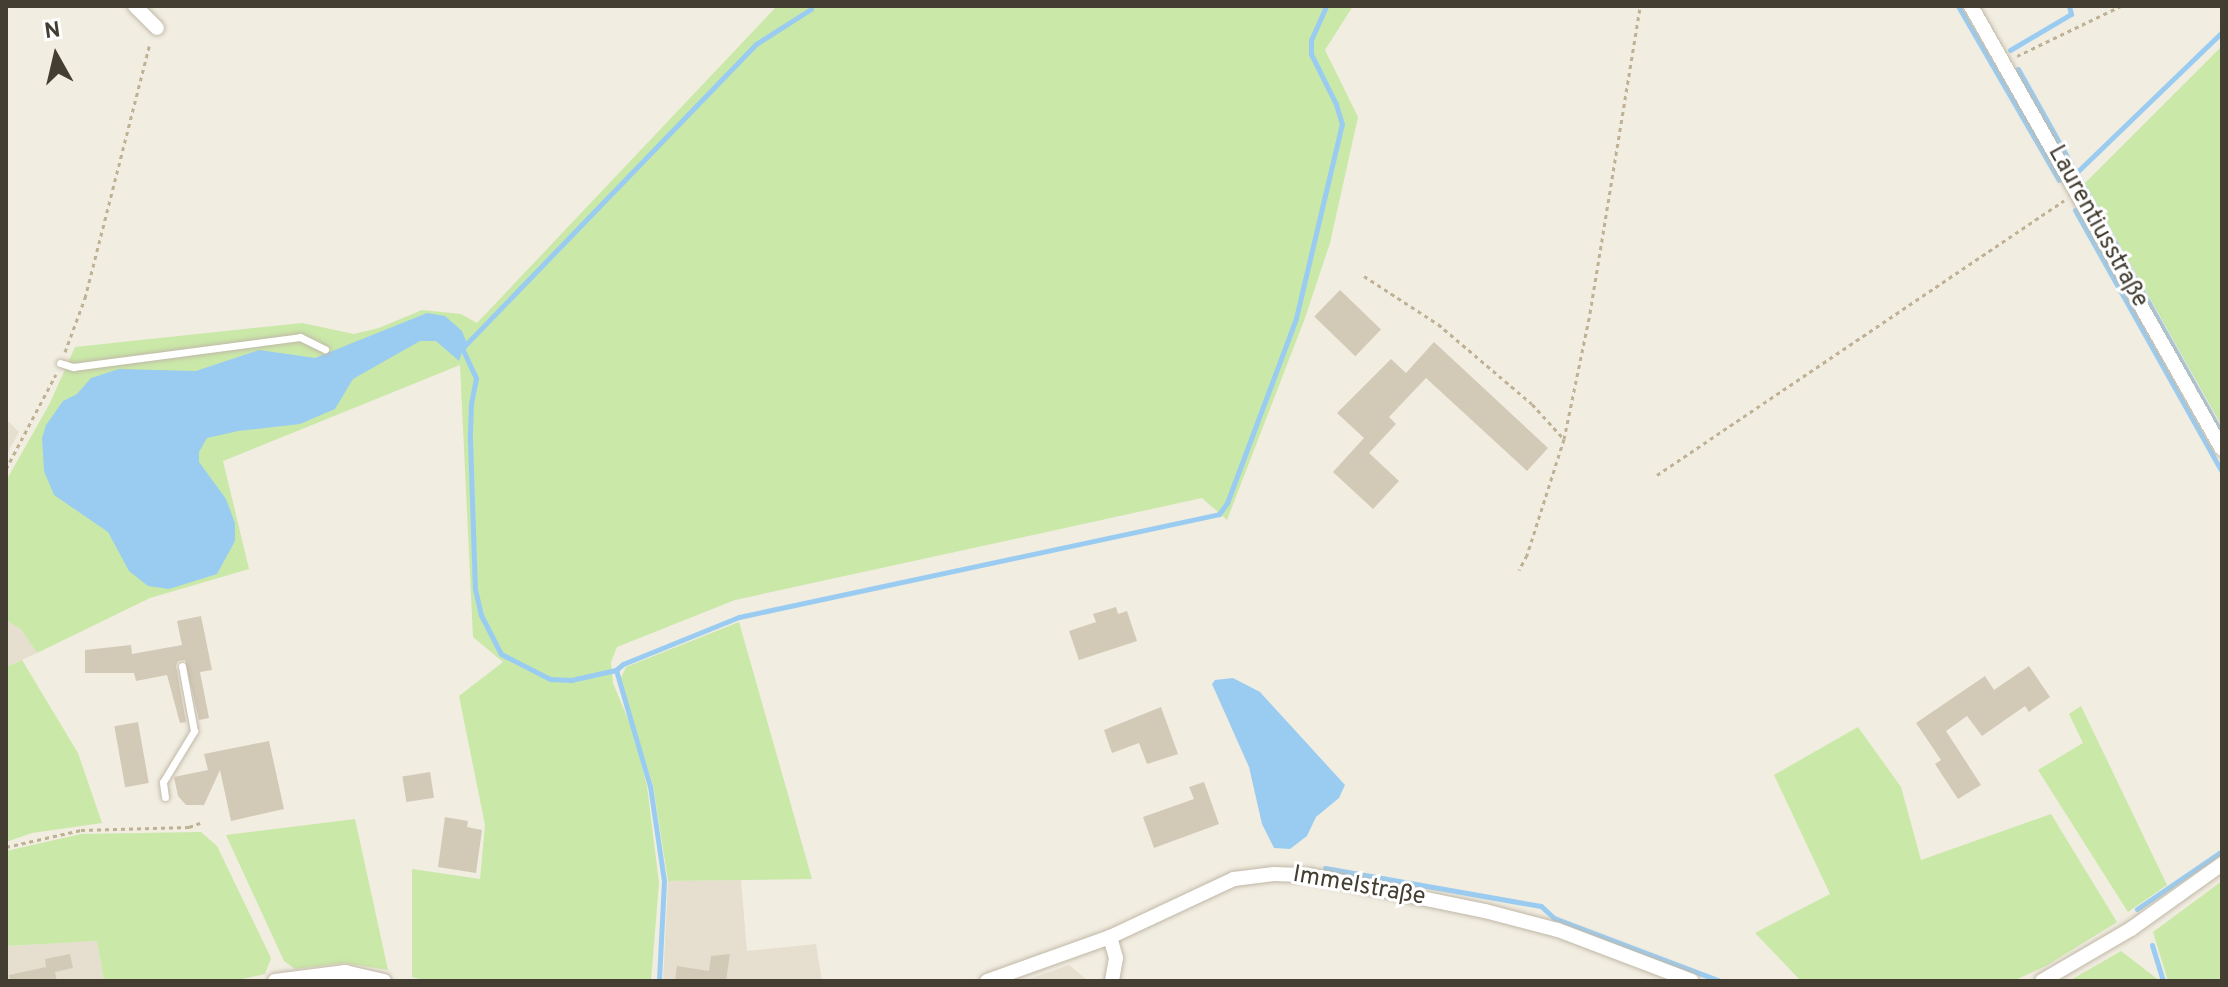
<!DOCTYPE html>
<meta charset="utf-8">
<style>
body{margin:0}
#map{position:relative;width:2228px;height:987px;overflow:hidden;background:#f1ede1;font-family:Overpass,sans-serif}
div>[style]{position:absolute}
[style*='--x']{left:calc(var(--x)*1px);top:calc(var(--y)*1px);width:calc(var(--w)*1px);rotate:calc(var(--a)*1deg)}
.residential>*{inset:0;background:#e6dfcf}
.green>*{inset:0;background:#cae8a8}
.water>*{inset:0;background:#9accf2}
.stream>*{height:5px;margin:-2.5px;padding:0 2.5px;transform-origin:2.5px;border-radius:2.5px;background:#9accf2}
.building>*{inset:0;background:#d3c9b7;transform-origin:0 0}
.path>*{height:3px;margin-top:-1.5px;transform-origin:0;background:repeating-linear-gradient(90deg,#bfb195 0 4px,transparent 0 8px)}
.roads{filter:drop-shadow(0 0 2px #c0b8a7) drop-shadow(0 0 2px #c0b8a7)}
.lane>*{height:7px;margin:-3.5px;padding:0 3.5px;transform-origin:3.5px;border-radius:3.5px;background:#fff}
.street>*{height:14px;margin:-7px;padding:0 7px;transform-origin:7px;border-radius:7px;background:#fff}
span{translate:-50% -50%;white-space:nowrap;text-align:center;line-height:1.15;-webkit-text-stroke:6px #fff;paint-order:stroke}
.street-label{font-size:24px;color:#433d32}
.frame{position:absolute;inset:0;border:8px solid #433d32;pointer-events:none}
.north{position:absolute;left:16px;top:16px;width:80px;height:80px;-webkit-text-stroke:6px #fff;paint-order:stroke;rotate:352deg;font-size:22px;font-weight:700;line-height:32px;text-align:center;color:#433d32}
.north::after{content:'';display:block;margin:auto;width:28px;height:36px;background:#433d32;clip-path:polygon(50% 0,100% 100%,50% 72%,0 100%)}
</style>
<div id="map">
<div class="residential">
<div style="clip-path:polygon(6px 419px,19px 432px,6px 456px)"></div>
<div style="clip-path:polygon(6px 620px,21px 628px,37px 653px,6px 667px)"></div>
<div style="clip-path:polygon(741px 880px,747px 951px,816px 944px,822px 981px,663px 981px,668px 881px)"></div>
<div style="clip-path:polygon(97px 941px,104px 981px,6px 981px,6px 946px)"></div>
<div style="clip-path:polygon(1069px 965px,1088px 981px,1024px 981px)"></div>
</div>
<div class="green">
<div style="clip-path:polygon(777px 6px,1353px 6px,1325px 50px,1358px 117px,1330px 243px,1305px 318px,1227px 520px,1202px 498px,735px 600px,617px 647px,611px 662px,613px 683px,633px 731px,647px 786px,659px 883px,651px 981px,429px 981px,412px 977px,412px 869px,480px 879px,485px 825px,459px 696px,503px 662px,473px 637px,460px 365px,223px 461px,249px 569px,150px 598px,37px 653px,21px 629px,6px 620px,6px 481px,50px 403px,75px 347px,302px 323px,354px 334px,379px 328px,422px 310px,461px 314px,477px 323px)"></div>
<div style="clip-path:polygon(2222px 46px,2222px 426px,2085px 183px)"></div>
<div style="clip-path:polygon(739px 622px,812px 879px,668px 881px,653px 785px,620px 680px,626px 667px)"></div>
<div style="clip-path:polygon(22px 660px,78px 753px,102px 823px,32px 833px,6px 842px,6px 667px)"></div>
<div style="clip-path:polygon(2081px 706px,2167px 885px,2128px 912px,2038px 770px,2083px 743px,2069px 714px)"></div>
<div style="clip-path:polygon(1858px 727px,1901px 787px,1921px 860px,2051px 814px,2117px 922px,2046px 966px,2013px 981px,1801px 981px,1755px 933px,1830px 894px,1774px 775px)"></div>
<div style="clip-path:polygon(355px 819px,388px 970px,344px 963px,295px 969px,284px 961px,226px 835px)"></div>
<div style="clip-path:polygon(201px 832px,217px 846px,271px 958px,265px 974px,233px 981px,104px 981px,97px 941px,6px 946px,6px 851px,81px 834px)"></div>
<div style="clip-path:polygon(2222px 881px,2222px 981px,2168px 981px,2153px 932px)"></div>
<div style="clip-path:polygon(2121px 951px,2160px 981px,2069px 981px)"></div>
</div>
<div class="water">
<div style="clip-path:polygon(427px 313px,445px 316px,462px 331px,466px 341px,459px 361px,436px 341px,420px 341px,353px 379px,335px 409px,300px 424px,238px 431px,207px 438px,199px 452px,199px 462px,226px 499px,235px 523px,235px 541px,217px 574px,169px 589px,148px 586px,129px 571px,108px 532px,54px 495px,44px 471px,42px 438px,46px 425px,63px 401px,77px 394px,91px 378px,119px 369px,196px 371px,259px 350px,315px 358px)"></div>
<div style="clip-path:polygon(1233px 678px,1260px 692px,1345px 785px,1339px 798px,1316px 817px,1307px 836px,1290px 849px,1274px 848px,1262px 824px,1249px 767px,1212px 684px,1215px 680px)"></div>
</div>
<div class="stream">
<div style="--x:1958;--y:6;--w:201;--a:59.9"></div>
<div style="--x:811;--y:9;--w:65;--a:147.5"></div>
<div style="--x:756;--y:44;--w:423;--a:134"></div>
<div style="--x:462;--y:348;--w:33;--a:65"></div>
<div style="--x:476;--y:378;--w:26;--a:101"></div>
<div style="--x:471;--y:404;--w:36;--a:92"></div>
<div style="--x:470;--y:440;--w:149;--a:88.1"></div>
<div style="--x:475;--y:589;--w:27;--a:77"></div>
<div style="--x:481;--y:615;--w:44;--a:62.9"></div>
<div style="--x:501;--y:654;--w:55;--a:27"></div>
<div style="--x:550;--y:679;--w:21;--a:3"></div>
<div style="--x:571;--y:680;--w:46;--a:-12.5"></div>
<div style="--x:616;--y:670;--w:9;--a:-41"></div>
<div style="--x:623;--y:664;--w:125;--a:-22.1"></div>
<div style="--x:739;--y:617;--w:491;--a:-12.1"></div>
<div style="--x:1219;--y:514;--w:14;--a:-54"></div>
<div style="--x:1227;--y:503;--w:197;--a:-69.5"></div>
<div style="--x:1296;--y:318;--w:199;--a:-76.7"></div>
<div style="--x:1342;--y:124;--w:21;--a:-107"></div>
<div style="--x:1336;--y:104;--w:56;--a:-116.6"></div>
<div style="--x:1311;--y:54;--w:14;--a:-90"></div>
<div style="--x:1311;--y:40;--w:37;--a:-66"></div>
<div style="--x:2010;--y:50;--w:71;--a:-30.5"></div>
<div style="--x:2071;--y:14;--w:8;--a:-104"></div>
<div style="--x:2018;--y:69;--w:418;--a:60.8"></div>
<div style="--x:2076;--y:173;--w:203;--a:-44"></div>
<div style="--x:2075;--y:210;--w:300;--a:60.7"></div>
<div style="--x:616;--y:670;--w:121;--a:73.7"></div>
<div style="--x:650;--y:786;--w:96;--a:81.6"></div>
<div style="--x:664;--y:881;--w:100;--a:92.9"></div>
<div style="--x:1325;--y:868;--w:219;--a:10"></div>
<div style="--x:1541;--y:906;--w:18;--a:43"></div>
<div style="--x:1554;--y:918;--w:178;--a:20.8"></div>
<div style="--x:2137;--y:909;--w:103;--a:-34.3"></div>
<div style="--x:2152;--y:945;--w:38;--a:73"></div>
</div>
<div class="building">
<div style="left:1340px;top:290px;width:57px;height:37px;rotate:44deg"></div>
<div style="clip-path:polygon(1434px 342px,1548px 448px,1527px 471px,1426px 378px,1389px 417px,1396px 424px,1369px 453px,1399px 481px,1373px 509px,1333px 472px,1364px 438px,1337px 413px,1391px 359px,1406px 373px)"></div>
<div style="clip-path:polygon(1116px 607px,1118px 614px,1127px 611px,1137px 641px,1079px 660px,1069px 631px,1096px 622px,1093px 614px)"></div>
<div style="clip-path:polygon(201px 616px,212px 670px,200px 672px,209px 718px,199px 720px,185px 660px,178px 661px,176px 666px,186px 722px,180px 723px,167px 675px,136px 681px,134px 673px,85px 673px,85px 650px,131px 645px,132px 654px,182px 645px,177px 621px)"></div>
<div style="clip-path:polygon(2029px 666px,2050px 697px,2029px 712px,2025px 706px,1982px 736px,1967px 716px,1946px 731px,1981px 785px,1958px 799px,1935px 764px,1941px 760px,1916px 723px,1985px 676px,1994px 690px)"></div>
<div style="clip-path:polygon(1161px 707px,1178px 754px,1147px 764px,1139px 743px,1112px 753px,1104px 730px)"></div>
<div style="left:138px;top:722px;width:62px;height:24px;rotate:80deg"></div>
<div style="clip-path:polygon(269px 741px,284px 809px,231px 821px,220px 770px,204px 805px,186px 805px,178px 796px,174px 777px,208px 770px,204px 754px)"></div>
<div style="left:430px;top:772px;width:26px;height:28px;rotate:81deg"></div>
<div style="clip-path:polygon(1204px 782px,1219px 824px,1154px 848px,1143px 817px,1194px 799px,1189px 787px)"></div>
<div style="clip-path:polygon(445px 817px,468px 821px,467px 827px,482px 830px,476px 873px,438px 867px)"></div>
<div style="clip-path:polygon(70px 954px,73px 968px,55px 972px,57px 981px,10px 981px,9px 975px,46px 967px,45px 959px)"></div>
<div style="clip-path:polygon(730px 954px,726px 981px,675px 981px,677px 966px,709px 971px,711px 956px)"></div>
</div>
<div class="path">
<div style="--x:2017;--y:56;--w:115;--a:-25.7"></div>
<div style="--x:1364;--y:276;--w:88;--a:33"></div>
<div style="--x:1438;--y:324;--w:123;--a:40.4"></div>
<div style="--x:1532;--y:404;--w:47;--a:47.6"></div>
<div style="--x:1564;--y:439;--w:122;--a:107.7"></div>
<div style="--x:1527;--y:555;--w:17;--a:118"></div>
<div style="--x:65;--y:352;--w:58;--a:-69.7"></div>
<div style="--x:85;--y:298;--w:263;--a:-75.7"></div>
<div style="--x:1564;--y:439;--w:129;--a:-78.3"></div>
<div style="--x:1590;--y:313;--w:311;--a:-80.7"></div>
<div style="--x:6;--y:469;--w:107;--a:-62.2"></div>
<div style="--x:1657;--y:475;--w:491;--a:-34"></div>
<div style="--x:6;--y:847;--w:77;--a:-12.8"></div>
<div style="--x:81;--y:830;--w:108;--a:-1.6"></div>
<div style="--x:189;--y:827;--w:12;--a:-20"></div>
</div>
<div class="roads">
<div class="lane">
<div style="--x:60;--y:363;--w:14;--a:17"></div>
<div style="--x:73;--y:367;--w:229;--a:-7.5"></div>
<div style="--x:300;--y:337;--w:28;--a:26"></div>
<div style="--x:165;--y:797;--w:15;--a:-98"></div>
<div style="--x:163;--y:782;--w:60;--a:-58.7"></div>
<div style="--x:194;--y:731;--w:66;--a:-100.5"></div>
</div>
<div class="street">
<div style="--x:135;--y:6;--w:31;--a:45"></div>
<div style="--x:1971;--y:6;--w:509;--a:60.46"></div>
<div style="--x:1110;--y:937;--w:22;--a:74"></div>
<div style="--x:1116;--y:958;--w:23;--a:100"></div>
<div style="--x:275;--y:981;--w:71;--a:-7.3"></div>
<div style="--x:345;--y:972;--w:40;--a:13"></div>
<div style="--x:987;--y:981;--w:131;--a:-19.7"></div>
<div style="--x:1110;--y:937;--w:137;--a:-25.1"></div>
<div style="--x:1234;--y:879;--w:40;--a:-7.1"></div>
<div style="--x:1274;--y:874;--w:35;--a:2"></div>
<div style="--x:1309;--y:875;--w:180;--a:11.6"></div>
<div style="--x:1485;--y:911;--w:75;--a:14.6"></div>
<div style="--x:1558;--y:930;--w:143;--a:20.8"></div>
<div style="--x:2042;--y:981;--w:103;--a:-30.3"></div>
<div style="--x:2131;--y:929;--w:112;--a:-35.5"></div>
</div>
</div>
<div class="street-label">
<span style="left:2097px;top:227px;rotate:61deg">Laurentiusstraße</span>
<span style="left:1359px;top:887px;rotate:10deg">Immelstraße</span>
</div>
<div class="frame"></div>
<div class="north">N</div>
</div>
